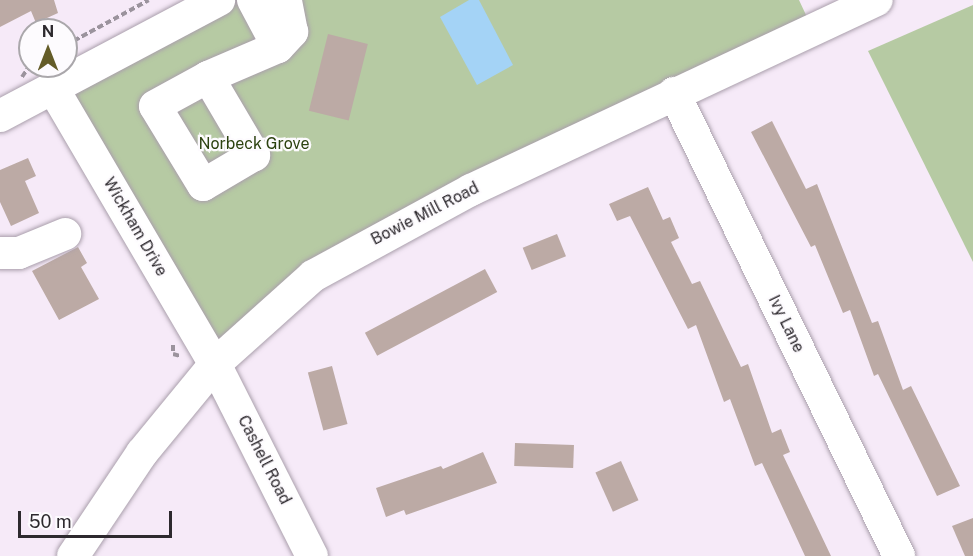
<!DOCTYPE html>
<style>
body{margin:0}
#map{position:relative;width:973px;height:556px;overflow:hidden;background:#f6eaf8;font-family:"Public Sans",sans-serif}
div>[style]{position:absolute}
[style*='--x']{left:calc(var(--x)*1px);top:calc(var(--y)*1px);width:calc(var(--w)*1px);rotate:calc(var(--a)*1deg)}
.green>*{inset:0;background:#b6caa3}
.water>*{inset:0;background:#a4d3f6}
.building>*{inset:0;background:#bcaaa5;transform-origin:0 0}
.path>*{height:4px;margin-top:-2px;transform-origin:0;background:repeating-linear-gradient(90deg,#9b939d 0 6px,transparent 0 9px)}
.roads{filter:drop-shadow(0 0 2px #aa9fac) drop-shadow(0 0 2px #aa9fac)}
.minor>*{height:32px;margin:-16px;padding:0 16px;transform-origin:16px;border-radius:16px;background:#fff}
span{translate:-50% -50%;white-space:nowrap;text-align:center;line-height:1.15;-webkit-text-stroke:4.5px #fdfbfe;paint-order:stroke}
.park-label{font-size:16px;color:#2c4210}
.street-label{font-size:16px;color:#2d292e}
.north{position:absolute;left:18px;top:18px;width:60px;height:60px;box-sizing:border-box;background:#fdfbfe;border:2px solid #aaa7ab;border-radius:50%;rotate:0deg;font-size:16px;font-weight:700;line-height:24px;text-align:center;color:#2d292e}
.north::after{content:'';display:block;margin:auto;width:21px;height:27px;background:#645c28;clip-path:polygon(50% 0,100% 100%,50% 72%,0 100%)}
.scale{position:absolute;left:18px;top:511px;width:154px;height:27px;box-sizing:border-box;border:3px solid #2d292e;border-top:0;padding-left:8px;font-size:18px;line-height:21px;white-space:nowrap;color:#2d292e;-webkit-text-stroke:4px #fdfbfe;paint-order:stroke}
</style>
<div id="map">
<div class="green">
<div style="clip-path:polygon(219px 0,799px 0,813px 30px,364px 245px,215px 364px,54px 90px)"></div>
<div style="clip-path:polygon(973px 5px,973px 262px,868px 51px)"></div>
</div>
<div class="water">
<div style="clip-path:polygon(469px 0,479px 0,513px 65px,477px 85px,440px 17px)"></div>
</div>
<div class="building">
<div style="clip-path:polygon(0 0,54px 0,58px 13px,36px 23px,31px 11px,0 27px)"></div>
<div style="left:328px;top:34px;width:41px;height:79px;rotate:14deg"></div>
<div style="clip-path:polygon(772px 121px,806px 189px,817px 184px,872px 323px,878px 321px,903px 390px,911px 386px,960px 486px,937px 496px,878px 374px,874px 376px,850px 310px,843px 313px,815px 245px,811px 247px,751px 132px)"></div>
<div style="clip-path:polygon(28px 158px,36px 176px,25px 181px,39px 213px,11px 226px,0 202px,0 170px)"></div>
<div style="clip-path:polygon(648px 187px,663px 220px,670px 217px,679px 238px,671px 242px,692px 284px,700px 281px,741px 367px,748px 364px,772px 433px,781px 429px,790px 452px,783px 455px,831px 556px,805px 556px,762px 463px,755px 466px,730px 399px,724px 402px,696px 325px,688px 329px,630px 216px,617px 221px,609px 204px)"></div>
<div style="left:557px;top:234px;width:24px;height:37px;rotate:68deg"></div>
<div style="clip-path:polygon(78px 247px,87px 263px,81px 267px,99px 299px,59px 320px,32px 271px)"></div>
<div style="left:485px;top:269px;width:26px;height:136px;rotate:62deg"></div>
<div style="left:332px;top:366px;width:60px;height:25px;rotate:75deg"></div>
<div style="left:515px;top:443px;width:59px;height:23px;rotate:2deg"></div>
<div style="clip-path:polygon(483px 452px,497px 483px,406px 515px,404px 510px,386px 517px,376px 488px,441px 466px,443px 469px)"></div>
<div style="left:621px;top:461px;width:43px;height:28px;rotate:66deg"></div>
<div style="clip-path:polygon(973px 518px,973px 556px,965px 556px,952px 526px)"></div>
</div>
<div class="path">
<div style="--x:66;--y:45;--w:94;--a:-28.5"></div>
<div style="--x:22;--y:77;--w:14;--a:-56"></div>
<div style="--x:173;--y:345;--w:9;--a:90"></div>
<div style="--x:173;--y:354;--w:7;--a:16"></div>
</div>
<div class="roads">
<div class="minor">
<div style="--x:253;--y:0;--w:53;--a:62"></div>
<div style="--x:208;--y:77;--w:91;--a:59.5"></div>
<div style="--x:254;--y:155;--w:59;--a:149.5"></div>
<div style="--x:203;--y:185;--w:92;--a:-121.3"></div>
<div style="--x:155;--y:106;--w:60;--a:-28.7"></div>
<div style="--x:208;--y:77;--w:76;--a:-23.2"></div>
<div style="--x:278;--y:47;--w:21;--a:-47"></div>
<div style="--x:292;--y:32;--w:33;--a:-101"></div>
<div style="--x:54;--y:90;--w:318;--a:59.6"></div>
<div style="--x:215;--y:364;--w:215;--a:63.2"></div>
<div style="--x:674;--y:93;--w:515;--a:64.08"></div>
<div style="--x:0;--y:116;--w:248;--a:-27.9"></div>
<div style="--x:0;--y:253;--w:19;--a:0"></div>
<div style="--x:19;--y:253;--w:50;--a:-22.4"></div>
<div style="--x:73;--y:556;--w:124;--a:-56.2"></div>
<div style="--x:142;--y:453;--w:115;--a:-50.6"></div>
<div style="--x:215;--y:364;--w:132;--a:-41.9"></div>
<div style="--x:313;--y:276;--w:180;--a:-28.6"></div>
<div style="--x:471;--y:190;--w:448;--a:-25.1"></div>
</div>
</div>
<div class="park-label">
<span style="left:254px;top:144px">Norbeck Grove</span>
</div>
<div class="street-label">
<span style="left:425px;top:214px;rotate:-27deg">Bowie Mill Road</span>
<span style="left:135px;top:227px;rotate:60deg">Wickham Drive</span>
<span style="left:786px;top:324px;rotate:64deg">Ivy Lane</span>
<span style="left:264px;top:460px;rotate:63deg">Cashell Road</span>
</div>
<div class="north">N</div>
<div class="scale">50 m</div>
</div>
